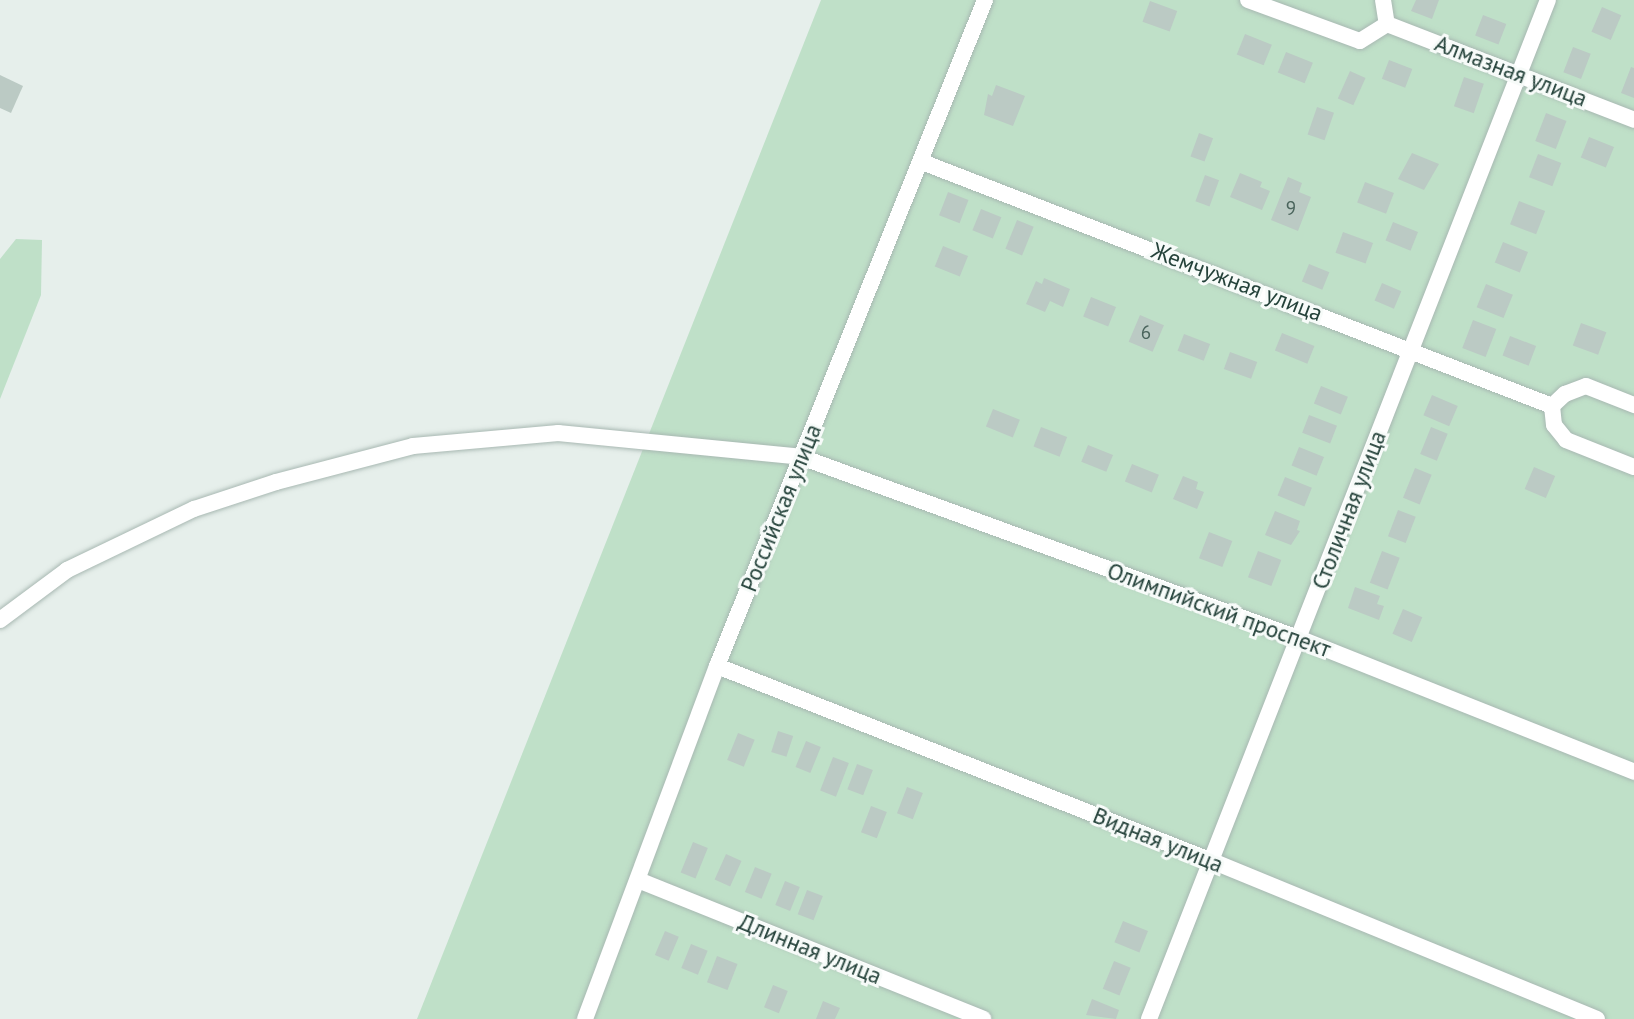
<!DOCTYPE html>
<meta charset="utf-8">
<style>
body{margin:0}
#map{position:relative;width:1634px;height:1019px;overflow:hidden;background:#e6efeb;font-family:"PT Sans",sans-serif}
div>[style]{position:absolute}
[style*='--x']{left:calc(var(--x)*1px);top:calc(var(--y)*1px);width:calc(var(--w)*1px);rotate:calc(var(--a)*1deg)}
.green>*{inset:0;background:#bfe0c8}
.building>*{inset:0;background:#bbcac4;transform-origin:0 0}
.roads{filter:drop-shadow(0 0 2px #a8b8b2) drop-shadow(0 0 2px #a8b8b2)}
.street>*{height:16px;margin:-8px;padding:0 8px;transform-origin:8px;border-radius:8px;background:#fff}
span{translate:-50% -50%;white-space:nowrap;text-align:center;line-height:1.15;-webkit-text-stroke:6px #f7fbf9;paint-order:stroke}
.number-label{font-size:19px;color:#4a645c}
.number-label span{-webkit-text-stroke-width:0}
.street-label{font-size:23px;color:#24423a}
</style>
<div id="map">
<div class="green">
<div style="clip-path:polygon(821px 0,1634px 0,1634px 1019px,417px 1019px)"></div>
<div style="clip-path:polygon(16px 239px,42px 240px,41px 295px,0 399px,0 259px)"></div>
</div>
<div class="building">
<div style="clip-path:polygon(1416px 0,1439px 0,1432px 19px,1411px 11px)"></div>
<div style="left:1150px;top:1px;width:29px;height:22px;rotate:20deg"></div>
<div style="left:1602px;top:7px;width:21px;height:27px;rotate:23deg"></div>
<div style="left:1483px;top:15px;width:25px;height:22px;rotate:21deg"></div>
<div style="left:1245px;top:34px;width:29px;height:22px;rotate:22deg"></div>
<div style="left:1573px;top:47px;width:19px;height:27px;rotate:21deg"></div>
<div style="left:1286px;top:52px;width:29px;height:22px;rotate:22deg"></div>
<div style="left:1389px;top:60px;width:25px;height:20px;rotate:21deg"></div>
<div style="clip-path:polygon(1631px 67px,1634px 68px,1634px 98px,1621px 93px)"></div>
<div style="left:1350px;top:71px;width:17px;height:30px;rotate:24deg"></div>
<div style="clip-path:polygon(0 75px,23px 86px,11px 113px,0 108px)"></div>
<div style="left:1464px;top:77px;width:21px;height:31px;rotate:19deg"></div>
<div style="clip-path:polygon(996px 85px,1025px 96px,1013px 126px,984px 115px,988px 94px,992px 96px)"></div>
<div style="left:1317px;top:107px;width:18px;height:29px;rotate:19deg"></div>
<div style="left:1546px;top:113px;width:22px;height:30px;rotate:21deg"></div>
<div style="left:1199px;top:133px;width:15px;height:25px;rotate:20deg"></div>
<div style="left:1589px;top:137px;width:27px;height:22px;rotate:22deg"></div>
<div style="clip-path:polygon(1412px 153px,1439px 164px,1424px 190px,1398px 179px)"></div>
<div style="left:1538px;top:154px;width:25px;height:25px;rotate:21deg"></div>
<div style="clip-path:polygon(1240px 173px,1262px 182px,1260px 187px,1270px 191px,1262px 210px,1230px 197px)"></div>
<div style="left:1205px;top:175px;width:15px;height:28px;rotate:20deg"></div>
<div style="clip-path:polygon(1288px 177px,1302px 183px,1299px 192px,1311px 197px,1298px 231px,1271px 220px)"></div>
<div style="left:1365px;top:182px;width:31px;height:22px;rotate:21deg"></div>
<div style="left:948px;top:192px;width:22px;height:25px;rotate:21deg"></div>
<div style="left:1519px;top:201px;width:28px;height:25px;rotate:21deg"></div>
<div style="left:981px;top:209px;width:22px;height:23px;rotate:22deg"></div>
<div style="left:1017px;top:220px;width:18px;height:31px;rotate:22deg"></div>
<div style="left:1393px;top:222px;width:27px;height:20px;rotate:22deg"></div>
<div style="left:1343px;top:232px;width:32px;height:22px;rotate:20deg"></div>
<div style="left:1503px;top:242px;width:27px;height:22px;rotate:22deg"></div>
<div style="left:943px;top:246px;width:27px;height:22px;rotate:22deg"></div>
<div style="left:1309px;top:264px;width:22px;height:19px;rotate:22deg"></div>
<div style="clip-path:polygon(1044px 278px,1070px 289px,1063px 307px,1050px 301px,1045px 312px,1026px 304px,1036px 281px,1042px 284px)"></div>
<div style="left:1382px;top:283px;width:21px;height:19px;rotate:23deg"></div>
<div style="left:1486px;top:284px;width:29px;height:25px;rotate:22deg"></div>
<div style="left:1091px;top:297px;width:27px;height:21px;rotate:22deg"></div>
<div style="left:1140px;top:315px;width:26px;height:29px;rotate:23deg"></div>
<div style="left:1473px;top:320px;width:25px;height:30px;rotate:21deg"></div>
<div style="left:1581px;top:323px;width:27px;height:24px;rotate:20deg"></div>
<div style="left:1282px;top:333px;width:35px;height:19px;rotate:22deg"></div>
<div style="left:1184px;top:334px;width:28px;height:18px;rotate:21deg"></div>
<div style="left:1510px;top:336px;width:28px;height:21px;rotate:21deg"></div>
<div style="left:1230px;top:352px;width:29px;height:18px;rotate:20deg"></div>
<div style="left:1321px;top:386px;width:29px;height:19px;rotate:22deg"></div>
<div style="left:1432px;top:395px;width:28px;height:22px;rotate:23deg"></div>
<div style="left:993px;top:409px;width:29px;height:19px;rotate:22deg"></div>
<div style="left:1309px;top:415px;width:30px;height:19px;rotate:21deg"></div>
<div style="left:1041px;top:427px;width:28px;height:21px;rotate:21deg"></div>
<div style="left:1431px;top:427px;width:18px;height:29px;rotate:22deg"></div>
<div style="left:1088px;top:445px;width:27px;height:18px;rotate:22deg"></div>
<div style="left:1299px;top:447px;width:27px;height:20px;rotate:22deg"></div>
<div style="left:1132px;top:464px;width:29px;height:19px;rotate:22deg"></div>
<div style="left:1534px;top:467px;width:23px;height:24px;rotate:23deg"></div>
<div style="left:1415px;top:468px;width:18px;height:32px;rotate:22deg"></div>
<div style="clip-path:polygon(1183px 476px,1198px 482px,1196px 489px,1204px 492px,1197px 509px,1173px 499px)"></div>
<div style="left:1285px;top:477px;width:29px;height:20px;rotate:22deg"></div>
<div style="left:1398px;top:510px;width:19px;height:28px;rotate:21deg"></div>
<div style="clip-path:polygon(1275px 511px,1300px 521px,1297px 530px,1300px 531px,1291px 545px,1265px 535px)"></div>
<div style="left:1209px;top:532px;width:25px;height:28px;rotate:21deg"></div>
<div style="left:1258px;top:551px;width:25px;height:28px;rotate:21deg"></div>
<div style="left:1382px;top:551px;width:19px;height:34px;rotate:21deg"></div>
<div style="clip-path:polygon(1355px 587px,1380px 596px,1377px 604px,1384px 606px,1379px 620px,1348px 608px)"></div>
<div style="left:1403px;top:609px;width:21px;height:27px;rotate:23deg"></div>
<div style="left:778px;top:731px;width:16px;height:22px;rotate:18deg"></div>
<div style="left:738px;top:733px;width:18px;height:29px;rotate:22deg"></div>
<div style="left:806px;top:741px;width:16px;height:28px;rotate:22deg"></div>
<div style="left:833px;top:757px;width:17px;height:36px;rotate:21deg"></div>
<div style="left:857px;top:764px;width:17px;height:27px;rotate:21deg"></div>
<div style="left:907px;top:787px;width:17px;height:28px;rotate:21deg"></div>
<div style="left:871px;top:806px;width:17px;height:28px;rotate:21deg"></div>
<div style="left:693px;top:842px;width:16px;height:33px;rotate:22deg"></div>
<div style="left:726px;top:854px;width:17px;height:28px;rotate:24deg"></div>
<div style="left:755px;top:867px;width:18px;height:27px;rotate:22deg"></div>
<div style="left:785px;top:881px;width:16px;height:26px;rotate:22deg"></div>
<div style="left:807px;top:890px;width:17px;height:26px;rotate:21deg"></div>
<div style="left:1123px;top:921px;width:27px;height:23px;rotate:22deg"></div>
<div style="left:665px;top:931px;width:15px;height:26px;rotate:23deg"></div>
<div style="left:691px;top:944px;width:18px;height:26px;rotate:22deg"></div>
<div style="left:717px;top:956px;width:22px;height:28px;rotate:21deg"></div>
<div style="left:1114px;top:961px;width:18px;height:30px;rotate:22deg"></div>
<div style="left:773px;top:985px;width:16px;height:24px;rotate:22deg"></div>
<div style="clip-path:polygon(1092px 999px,1119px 1010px,1116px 1019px,1086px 1015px)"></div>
<div style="clip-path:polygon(823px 1001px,840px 1008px,835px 1019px,816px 1019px)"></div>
</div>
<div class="roads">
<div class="street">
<div style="--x:1248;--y:0;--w:119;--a:20.1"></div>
<div style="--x:1360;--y:41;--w:32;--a:-32"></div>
<div style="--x:1387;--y:24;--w:265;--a:21.2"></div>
<div style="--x:1383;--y:0;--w:24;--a:81"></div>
<div style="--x:922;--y:162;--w:676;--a:21.17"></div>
<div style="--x:1552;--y:406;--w:19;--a:84"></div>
<div style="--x:1554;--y:425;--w:19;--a:51"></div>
<div style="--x:1566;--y:440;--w:73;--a:21.7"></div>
<div style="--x:1552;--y:406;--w:18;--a:-43"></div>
<div style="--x:1565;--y:394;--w:22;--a:-21"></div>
<div style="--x:1586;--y:386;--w:52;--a:21.6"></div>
<div style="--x:0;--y:620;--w:84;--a:-36.7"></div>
<div style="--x:67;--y:570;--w:141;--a:-25.7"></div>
<div style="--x:194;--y:509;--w:86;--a:-18.2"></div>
<div style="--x:276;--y:482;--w:142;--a:-14.7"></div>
<div style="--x:413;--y:446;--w:146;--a:-5.1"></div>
<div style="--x:558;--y:433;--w:244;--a:5.6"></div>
<div style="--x:801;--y:457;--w:529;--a:20.01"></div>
<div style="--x:1298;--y:638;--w:362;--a:21.7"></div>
<div style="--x:717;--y:666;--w:532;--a:21.5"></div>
<div style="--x:1212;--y:861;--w:416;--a:22.3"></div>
<div style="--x:638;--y:880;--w:372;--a:21.9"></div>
<div style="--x:585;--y:1019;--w:377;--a:-69.5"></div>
<div style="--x:717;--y:666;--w:718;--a:-68.08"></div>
<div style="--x:1149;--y:1019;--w:1094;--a:-68.62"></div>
</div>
</div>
<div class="number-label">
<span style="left:1291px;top:209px">9</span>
<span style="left:1146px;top:333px">6</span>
</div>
<div class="street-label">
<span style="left:1511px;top:71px;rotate:21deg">Алмазная улица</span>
<span style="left:1237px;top:282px;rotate:21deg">Жемчужная улица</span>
<span style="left:781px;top:508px;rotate:-68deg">Российская улица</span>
<span style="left:1349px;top:510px;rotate:-69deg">Столичная улица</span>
<span style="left:1219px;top:610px;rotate:20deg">Олимпийский проспект</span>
<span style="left:1158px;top:840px;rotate:22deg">Видная улица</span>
<span style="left:810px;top:949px;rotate:22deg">Длинная улица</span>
</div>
</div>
